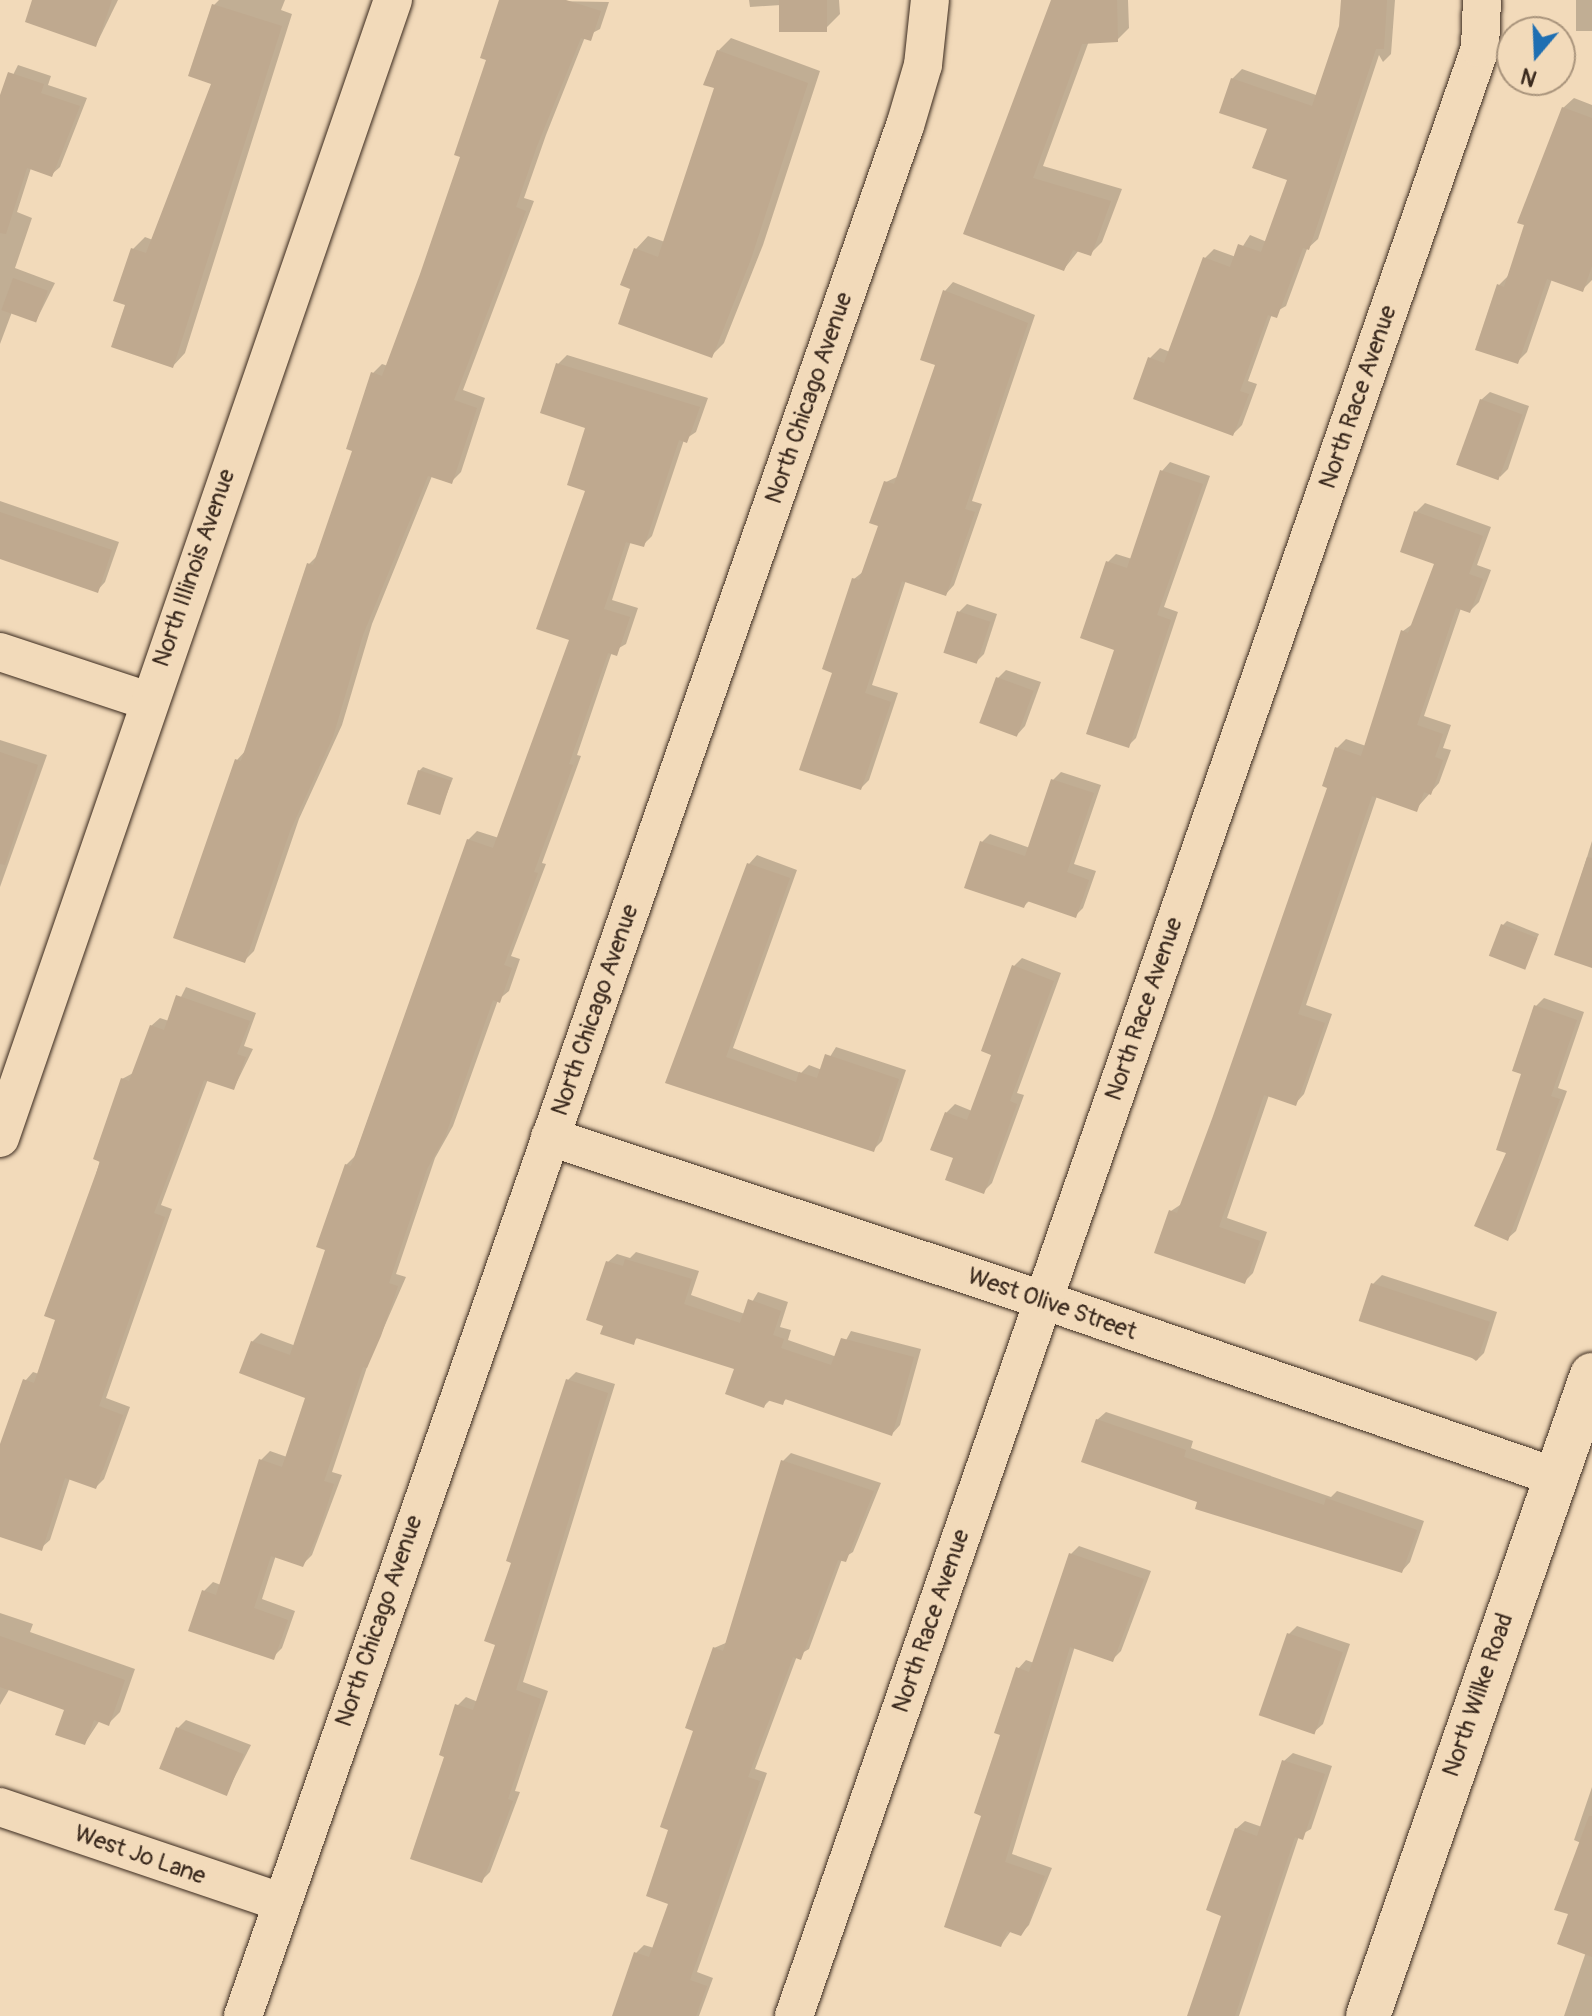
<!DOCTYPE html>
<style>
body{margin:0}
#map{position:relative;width:1592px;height:2016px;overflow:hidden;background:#f2daba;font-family:Pangolin,sans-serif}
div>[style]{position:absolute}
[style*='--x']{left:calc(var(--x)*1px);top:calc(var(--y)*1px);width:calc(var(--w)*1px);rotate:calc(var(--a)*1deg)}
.shadow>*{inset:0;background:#0003;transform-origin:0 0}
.building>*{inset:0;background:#bfa98f;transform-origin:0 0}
.roads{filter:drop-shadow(0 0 2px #3b2a1e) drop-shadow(0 0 2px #3b2a1e)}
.minor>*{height:38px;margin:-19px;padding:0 19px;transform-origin:19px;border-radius:19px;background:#f2daba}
.tertiary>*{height:44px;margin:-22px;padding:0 22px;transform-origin:22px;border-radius:22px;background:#f2daba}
span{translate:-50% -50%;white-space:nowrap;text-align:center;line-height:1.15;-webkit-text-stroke:7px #f2daba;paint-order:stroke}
.street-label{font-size:24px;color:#3b2a1e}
.north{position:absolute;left:1496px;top:16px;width:80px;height:80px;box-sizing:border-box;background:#f2daba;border:2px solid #a9947c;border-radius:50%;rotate:199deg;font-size:22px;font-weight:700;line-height:32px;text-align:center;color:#3b2a1e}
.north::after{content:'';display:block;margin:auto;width:28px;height:36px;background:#1f6fb2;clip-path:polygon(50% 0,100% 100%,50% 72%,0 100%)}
</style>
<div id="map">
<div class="shadow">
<div style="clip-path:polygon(34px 0,118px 0,96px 45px)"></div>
<div style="clip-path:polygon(219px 0,285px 0,281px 10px,292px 14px,185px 353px,173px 366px,127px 304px,133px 249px,145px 237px,153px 240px,213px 82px,214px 5px)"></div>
<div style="clip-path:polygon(501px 0,609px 2px,600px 29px,585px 37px,546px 135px,524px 198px,534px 201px,463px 390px,485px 398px,461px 472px,451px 482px,432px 476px,372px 624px,342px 725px,299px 819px,254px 951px,244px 961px,237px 760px,247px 749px,309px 564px,319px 554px,355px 450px,373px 373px,382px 364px,388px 366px,463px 156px)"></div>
<div style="clip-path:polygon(749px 0,839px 0,840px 14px,827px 27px,781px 5px,750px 7px)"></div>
<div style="clip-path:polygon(1053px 0,1128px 0,1129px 28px,1117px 40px,1089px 41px,1043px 166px,1122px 189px,1102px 242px,1090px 254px,1079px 250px,1064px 269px,965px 232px)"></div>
<div style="clip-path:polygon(1351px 0,1395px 0,1391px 54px,1383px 62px,1379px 55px,1318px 239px,1307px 249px,1286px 306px,1272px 314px,1248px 381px,1257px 384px,1242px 425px,1233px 434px,1150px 358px,1160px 348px,1170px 352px,1205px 258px,1214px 249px,1236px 257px,1250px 235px,1267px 242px,1289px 179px,1269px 128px,1232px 79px,1242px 69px,1316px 95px)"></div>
<div style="left:1576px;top:0;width:16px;height:31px"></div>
<div style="clip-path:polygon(731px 38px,820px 71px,763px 245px,724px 343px,711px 356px,633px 288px,636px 249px,648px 236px,665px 242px,716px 87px,718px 51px)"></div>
<div style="clip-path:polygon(18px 65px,51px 76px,48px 85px,87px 98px,60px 167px,51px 175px,31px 168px,17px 212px,32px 218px,15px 268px,55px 283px,36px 321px,12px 312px,0 344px,0 101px)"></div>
<div style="clip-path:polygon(1574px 98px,1592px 105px,1592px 280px,1583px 289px,1552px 279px,1527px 352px,1517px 362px,1499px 285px,1510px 274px,1563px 108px)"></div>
<div style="clip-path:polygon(953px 282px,1035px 315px,972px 501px,982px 504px,954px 585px,946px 594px,906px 580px,872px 685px,898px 693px,869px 780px,861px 788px,835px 671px,854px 579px,864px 571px,880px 525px,886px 482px,899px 476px,937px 363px,945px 291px)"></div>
<div style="clip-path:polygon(567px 355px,708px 398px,696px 432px,684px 440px,652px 536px,643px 545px,631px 541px,612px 600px,638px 608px,626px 644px,612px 652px,577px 755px,581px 756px,542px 863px,546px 864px,511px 956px,520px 959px,509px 991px,498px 1000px,453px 1126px,435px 1158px,396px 1274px,406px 1277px,368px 1364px,332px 1472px,342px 1475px,312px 1555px,303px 1564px,276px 1555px,262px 1599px,295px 1611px,282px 1648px,273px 1657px,204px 1591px,213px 1582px,221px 1585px,261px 1460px,270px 1451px,287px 1457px,308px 1397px,252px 1342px,261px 1333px,296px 1346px,328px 1249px,346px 1165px,355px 1156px,468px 840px,477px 831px,499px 838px,571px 639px,587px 490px,588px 427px,558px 364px)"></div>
<div style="clip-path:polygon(1490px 392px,1529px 406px,1508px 469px,1500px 477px,1481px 400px)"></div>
<div style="clip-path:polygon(1170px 462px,1210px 476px,1164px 607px,1178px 612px,1136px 738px,1128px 746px,1108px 562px,1116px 554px,1132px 559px,1162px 471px)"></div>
<div style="clip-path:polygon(0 501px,119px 542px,105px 582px,97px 591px,0 557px)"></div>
<div style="clip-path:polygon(1425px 503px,1491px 527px,1477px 565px,1491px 570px,1479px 602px,1470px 611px,1461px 608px,1424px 716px,1451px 725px,1443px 748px,1451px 750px,1439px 783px,1416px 809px,1377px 796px,1306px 1005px,1332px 1014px,1304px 1094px,1295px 1104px,1269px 1095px,1227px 1218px,1267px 1232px,1253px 1273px,1244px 1282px,1171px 1211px,1183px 1203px,1330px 787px,1337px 748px,1346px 739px,1366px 746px,1403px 631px,1414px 623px,1436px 563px,1416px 512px)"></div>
<div style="clip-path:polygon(967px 604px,997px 614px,984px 654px,976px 662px,959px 612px)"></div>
<div style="clip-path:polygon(1006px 670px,1041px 682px,1025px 726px,1017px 735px,998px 678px)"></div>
<div style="clip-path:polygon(0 740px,47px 755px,0 887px)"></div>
<div style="clip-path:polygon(423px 767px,453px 778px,439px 814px,419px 771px)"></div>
<div style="clip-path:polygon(1061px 772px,1101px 785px,1074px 864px,1096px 871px,1083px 908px,1075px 916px,1030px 900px,1024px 906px,982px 842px,990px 834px,1030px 848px,1053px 780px)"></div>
<div style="clip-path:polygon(1592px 841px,1592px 966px,1557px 954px)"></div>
<div style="clip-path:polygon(757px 855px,797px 870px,733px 1048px,801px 1073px,809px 1065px,822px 1070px,836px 1047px,906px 1070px,882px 1141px,873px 1150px,668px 1082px,749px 864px)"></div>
<div style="clip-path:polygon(1507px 921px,1539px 934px,1523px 968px,1503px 925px)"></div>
<div style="clip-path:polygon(1022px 958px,1061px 973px,1017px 1093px,1024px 1095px,992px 1183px,984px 1191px,956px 1157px,946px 1113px,955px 1104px,972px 1111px,994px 1053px,1014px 966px)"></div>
<div style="clip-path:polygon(186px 987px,256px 1013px,244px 1046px,253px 1049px,234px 1088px,208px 1079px,161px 1205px,172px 1209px,106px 1398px,130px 1407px,104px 1479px,96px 1487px,70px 1478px,50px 1540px,41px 1548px,0 1535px,0 1450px,25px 1381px,33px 1372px,39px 1374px,57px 1318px,122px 1079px,135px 1072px,151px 1026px,160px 1018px,169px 1021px)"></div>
<div style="clip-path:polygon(1544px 998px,1584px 1012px,1558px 1088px,1567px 1091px,1516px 1231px,1507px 1239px,1524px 1073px,1536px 1006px)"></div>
<div style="clip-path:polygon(636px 1252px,699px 1271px,691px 1295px,745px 1314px,758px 1292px,788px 1302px,780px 1327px,791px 1330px,788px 1340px,837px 1357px,851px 1331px,921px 1349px,900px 1425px,892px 1434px,787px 1398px,782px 1403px,771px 1399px,764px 1406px,737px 1368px,639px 1336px,633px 1342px,608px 1262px,617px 1254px,630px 1258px)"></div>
<div style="clip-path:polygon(1382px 1275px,1497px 1312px,1484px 1353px,1476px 1361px,1373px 1284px)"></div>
<div style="clip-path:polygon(576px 1372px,615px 1384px,523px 1682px,548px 1691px,515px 1791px,520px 1792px,490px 1872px,481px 1881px,447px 1755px,457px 1706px,466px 1697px,478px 1702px,498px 1644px,514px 1561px,568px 1380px)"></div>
<div style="clip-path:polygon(1106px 1412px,1193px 1441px,1191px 1448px,1331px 1497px,1337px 1491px,1424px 1521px,1410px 1562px,1402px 1571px,1200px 1500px,1097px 1420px)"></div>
<div style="clip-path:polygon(791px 1453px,881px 1483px,853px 1552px,842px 1559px,809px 1649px,797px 1656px,755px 1769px,767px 1773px,697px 1972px,713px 1978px,699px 2016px,614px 2016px,636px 1953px,644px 1945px,654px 1948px,671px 1902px,671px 1829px,714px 1648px,728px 1642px,783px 1461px)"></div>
<div style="clip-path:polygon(1079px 1546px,1151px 1571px,1121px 1651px,1113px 1659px,1075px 1646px,1012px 1854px,1052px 1868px,1029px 1925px,1020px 1934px,1011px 1931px,1001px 1945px,984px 1815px,1018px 1669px,1026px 1660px,1034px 1663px,1071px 1554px)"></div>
<div style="clip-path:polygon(0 1613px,33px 1624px,30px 1632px,135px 1669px,120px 1712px,109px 1723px,100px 1720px,85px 1743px,66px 1709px,10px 1688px,0 1705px)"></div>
<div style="clip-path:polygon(1297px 1626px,1350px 1644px,1323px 1724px,1314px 1732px,1289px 1634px)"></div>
<div style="clip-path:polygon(186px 1720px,251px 1745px,226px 1794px,177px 1729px)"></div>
<div style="clip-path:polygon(1293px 1753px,1332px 1766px,1311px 1829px,1299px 1836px,1239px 2016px,1190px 2016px,1224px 1914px,1236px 1829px,1245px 1821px,1262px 1827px,1284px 1761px)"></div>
<div style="clip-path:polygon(1592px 1787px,1592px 2016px,1564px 2016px,1586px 1952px,1570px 1913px,1581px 1843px,1574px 1840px)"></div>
</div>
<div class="building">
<div style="clip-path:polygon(32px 0,112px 0,96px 47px,25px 22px)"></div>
<div style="clip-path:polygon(499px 0,566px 0,601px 11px,591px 41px,581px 38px,537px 146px,516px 207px,526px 211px,454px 400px,477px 408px,452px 484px,428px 476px,363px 635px,333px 737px,290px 831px,245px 963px,173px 938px,235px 759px,241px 761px,307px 563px,313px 565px,352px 451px,346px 449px,371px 372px,382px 376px,420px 274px,460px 157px,454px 155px,486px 60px,480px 58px)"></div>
<div style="left:779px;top:0;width:48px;height:32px"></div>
<div style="clip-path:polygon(1051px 0,1117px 0,1118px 42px,1082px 44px,1033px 178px,1111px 201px,1091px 256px,1073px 250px,1064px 271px,963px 234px)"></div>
<div style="clip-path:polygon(1341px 0,1387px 0,1384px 49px,1376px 49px,1309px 250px,1303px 248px,1277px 318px,1268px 315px,1240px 391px,1249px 394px,1233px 436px,1133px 399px,1148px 357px,1164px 363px,1203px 257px,1230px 267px,1238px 244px,1261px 252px,1287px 180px,1252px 168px,1267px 129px,1219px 113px,1231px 78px,1312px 106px,1339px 26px)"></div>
<div style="clip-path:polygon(212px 4px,282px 26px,173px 368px,111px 347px,125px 305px,113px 301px,131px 248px,146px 253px,211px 84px,188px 76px)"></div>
<div style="clip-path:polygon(717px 50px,808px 83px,751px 259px,712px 358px,618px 324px,630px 289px,620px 285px,634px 248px,658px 257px,714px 88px,703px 85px)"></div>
<div style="clip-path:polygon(8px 72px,44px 84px,41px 93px,80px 106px,52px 177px,27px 168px,6px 234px,0 233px,0 95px)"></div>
<div style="clip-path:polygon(1562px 107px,1592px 118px,1592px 266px,1583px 292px,1547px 279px,1518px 364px,1475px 350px,1497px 284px,1504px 287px,1524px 225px,1517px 223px)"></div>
<div style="left:13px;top:278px;width:37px;height:34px;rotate:20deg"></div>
<div style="clip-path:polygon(943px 290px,1028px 323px,965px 509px,975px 512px,946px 596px,902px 581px,865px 693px,891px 702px,861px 790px,799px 770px,832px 673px,822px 669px,852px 578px,859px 580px,878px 526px,869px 523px,884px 481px,894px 484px,935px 365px,920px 360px)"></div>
<div style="clip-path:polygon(556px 363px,700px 407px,687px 443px,679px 440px,644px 547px,626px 542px,604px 609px,630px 617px,617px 656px,608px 653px,569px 764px,573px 765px,534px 872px,538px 873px,504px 965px,512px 968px,500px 1003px,493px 1000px,445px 1137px,427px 1169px,389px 1283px,398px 1286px,381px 1336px,367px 1368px,363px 1367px,324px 1481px,334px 1484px,318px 1534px,303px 1567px,271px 1556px,254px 1608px,288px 1620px,274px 1660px,188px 1631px,202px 1590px,216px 1595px,259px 1459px,282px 1467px,305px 1398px,239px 1373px,251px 1341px,290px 1355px,325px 1250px,316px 1247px,345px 1164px,351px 1166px,467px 839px,493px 848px,569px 640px,536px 629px,585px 491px,567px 485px,585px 428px,540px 413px)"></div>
<div style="left:1480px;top:399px;width:45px;height:70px;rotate:20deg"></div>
<div style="clip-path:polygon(1160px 470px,1203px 484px,1157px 615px,1171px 620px,1129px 748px,1086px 734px,1114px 650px,1080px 638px,1106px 561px,1127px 568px)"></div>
<div style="clip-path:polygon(1414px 511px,1483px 536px,1469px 574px,1483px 579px,1470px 613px,1456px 608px,1417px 725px,1443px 734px,1435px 757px,1443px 760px,1431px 795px,1424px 792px,1417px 812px,1372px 796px,1298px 1014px,1325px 1023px,1296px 1106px,1264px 1095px,1219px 1227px,1260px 1241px,1245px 1284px,1154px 1253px,1169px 1210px,1177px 1213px,1213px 1116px,1327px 788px,1322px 786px,1335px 747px,1361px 756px,1401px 630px,1408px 633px,1434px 564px,1400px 552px)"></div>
<div style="clip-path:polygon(0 512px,112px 550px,98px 593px,0 559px)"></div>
<div style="left:957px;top:611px;width:35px;height:44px;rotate:18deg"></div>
<div style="left:996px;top:677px;width:40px;height:49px;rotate:20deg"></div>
<div style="clip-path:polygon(0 752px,38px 765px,5px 865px,0 864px)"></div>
<div style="left:418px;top:770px;width:35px;height:36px;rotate:18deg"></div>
<div style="clip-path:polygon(1051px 779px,1094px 793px,1067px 872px,1089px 880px,1076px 918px,1027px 901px,1024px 908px,964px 888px,980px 841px,1025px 856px)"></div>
<div style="clip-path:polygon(1587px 857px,1592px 858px,1592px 968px,1554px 955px)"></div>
<div style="clip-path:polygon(747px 863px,790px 878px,726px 1057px,796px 1082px,799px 1072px,817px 1078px,825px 1054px,899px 1079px,874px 1152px,665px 1083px)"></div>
<div style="left:1501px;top:924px;width:39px;height:34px;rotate:21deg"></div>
<div style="clip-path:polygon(1012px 965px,1054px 981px,1010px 1101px,1017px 1104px,984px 1194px,945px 1180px,953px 1158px,930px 1150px,945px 1112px,967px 1120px,991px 1055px,981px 1051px)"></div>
<div style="clip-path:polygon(176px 995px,250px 1021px,237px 1054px,246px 1057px,234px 1090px,204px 1080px,154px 1213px,165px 1217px,99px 1406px,123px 1415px,96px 1489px,65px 1478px,42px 1551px,0 1537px,0 1444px,23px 1379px,34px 1383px,55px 1320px,44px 1316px,100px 1162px,93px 1159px,121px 1078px,129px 1081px,150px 1025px,164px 1030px)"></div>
<div style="clip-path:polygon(1534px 1005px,1577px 1020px,1551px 1096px,1560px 1099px,1508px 1241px,1474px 1226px,1506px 1153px,1496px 1150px,1521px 1074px,1512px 1071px)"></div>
<div style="clip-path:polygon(625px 1259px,692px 1279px,684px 1304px,740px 1323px,748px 1299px,781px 1311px,773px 1335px,784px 1339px,781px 1348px,831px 1365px,841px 1338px,914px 1357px,892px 1436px,785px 1399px,783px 1405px,767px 1400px,764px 1408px,725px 1394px,734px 1369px,636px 1338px,634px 1345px,600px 1334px,603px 1326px,586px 1320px,606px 1261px,623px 1266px)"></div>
<div style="left:1371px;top:1283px;width:125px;height:40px;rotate:18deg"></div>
<div style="clip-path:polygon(566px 1379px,608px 1393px,516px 1690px,541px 1699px,508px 1799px,513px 1801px,482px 1883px,410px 1859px,444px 1757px,439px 1755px,455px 1704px,473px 1710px,495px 1645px,484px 1641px,511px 1563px,506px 1561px)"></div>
<div style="clip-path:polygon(1096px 1419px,1186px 1450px,1184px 1457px,1324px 1505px,1326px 1498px,1417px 1530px,1402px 1573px,1195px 1509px,1197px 1502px,1081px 1462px)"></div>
<div style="clip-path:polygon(781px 1460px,874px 1491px,846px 1562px,838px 1560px,801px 1660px,793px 1657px,748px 1777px,760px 1781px,690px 1980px,707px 1986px,696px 2016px,612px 2016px,634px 1952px,649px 1957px,668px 1904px,646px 1896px,668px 1830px,660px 1827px,693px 1731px,685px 1728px,713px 1647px,723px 1651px)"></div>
<div style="clip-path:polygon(1069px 1553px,1144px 1579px,1113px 1662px,1070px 1647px,1005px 1862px,1045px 1876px,1028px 1925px,1021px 1936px,1007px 1931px,1001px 1947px,944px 1927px,981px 1816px,974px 1813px,1000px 1735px,994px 1733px,1016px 1667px,1029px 1672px)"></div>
<div style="left:1287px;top:1633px;width:59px;height:87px;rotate:19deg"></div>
<div style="clip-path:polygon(0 1636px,125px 1680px,109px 1726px,94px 1720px,85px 1745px,55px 1735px,64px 1710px,0 1687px)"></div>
<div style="left:176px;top:1727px;width:73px;height:45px;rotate:22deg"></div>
<div style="clip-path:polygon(1282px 1760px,1325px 1774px,1303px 1840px,1295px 1837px,1235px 2016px,1187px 2016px,1221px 1916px,1206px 1910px,1235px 1828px,1257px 1836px)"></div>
<div style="clip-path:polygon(1589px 1816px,1592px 1816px,1592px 1957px,1557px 1944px,1568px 1914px,1554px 1910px)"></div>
</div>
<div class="roads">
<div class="minor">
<div style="--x:0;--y:652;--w:156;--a:18.3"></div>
<div style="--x:550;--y:1137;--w:519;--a:18.3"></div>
<div style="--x:1043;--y:1300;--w:540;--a:19.04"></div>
<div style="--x:0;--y:1138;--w:1204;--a:-70.95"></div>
<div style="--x:0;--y:1807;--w:296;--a:18.7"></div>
<div style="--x:243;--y:2016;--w:2003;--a:-70.7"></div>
<div style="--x:905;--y:126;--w:64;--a:-73.6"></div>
<div style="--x:923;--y:65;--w:65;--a:-83.9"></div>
<div style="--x:794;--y:2016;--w:2084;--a:-70.78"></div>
<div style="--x:1480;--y:48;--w:48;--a:-87.6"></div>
</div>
<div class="tertiary">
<div style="--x:1368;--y:2016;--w:679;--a:-70.74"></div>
</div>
</div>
<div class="street-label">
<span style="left:1358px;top:397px;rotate:-71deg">North Race Avenue</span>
<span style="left:809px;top:398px;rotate:-71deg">North Chicago Avenue</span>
<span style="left:194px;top:568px;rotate:-71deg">North Illinois Avenue</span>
<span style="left:1144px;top:1009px;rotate:-71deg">North Race Avenue</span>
<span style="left:595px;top:1010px;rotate:-71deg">North Chicago Avenue</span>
<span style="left:1052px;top:1304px;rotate:19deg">West Olive Street</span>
<span style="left:379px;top:1621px;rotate:-71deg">North Chicago Avenue</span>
<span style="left:931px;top:1621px;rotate:-71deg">North Race Avenue</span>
<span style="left:1478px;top:1695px;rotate:-71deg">North Wilke Road</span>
<span style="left:140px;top:1855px;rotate:19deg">West Jo Lane</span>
</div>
<div class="north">N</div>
</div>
